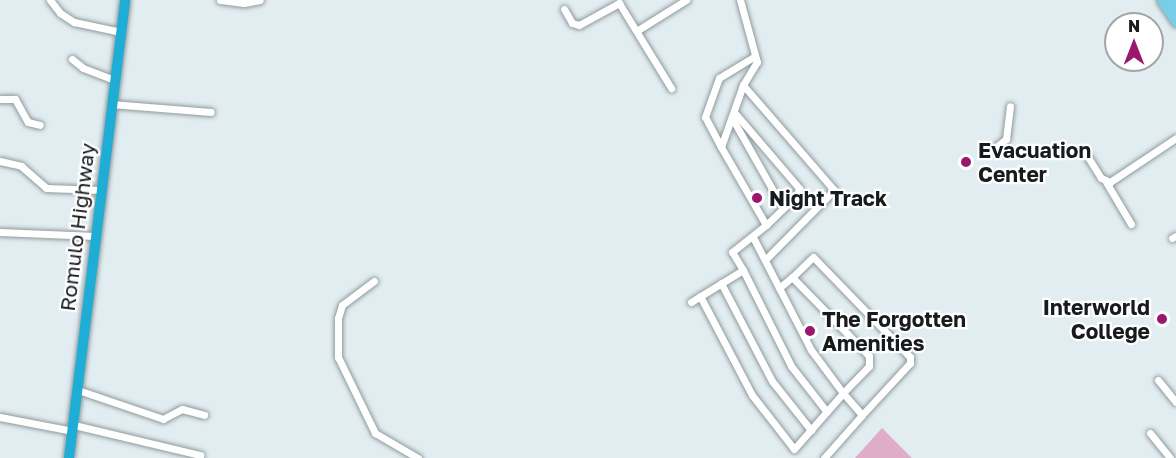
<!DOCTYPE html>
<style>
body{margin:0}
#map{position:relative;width:1176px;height:458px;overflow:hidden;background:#e2edf1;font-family:"Golos Text",sans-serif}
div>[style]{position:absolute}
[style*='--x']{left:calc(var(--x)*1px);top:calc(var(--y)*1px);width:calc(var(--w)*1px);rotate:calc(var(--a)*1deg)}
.green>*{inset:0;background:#dfadc7}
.roads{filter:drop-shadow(0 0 2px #909b9e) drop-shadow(0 0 2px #909b9e)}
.minor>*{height:7px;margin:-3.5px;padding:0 3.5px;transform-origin:3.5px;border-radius:3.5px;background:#fff}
.major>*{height:9px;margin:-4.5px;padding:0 4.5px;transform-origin:4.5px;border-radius:4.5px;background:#78cee6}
.highway>*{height:10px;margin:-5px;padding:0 5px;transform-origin:5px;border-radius:5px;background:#1eaed5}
.dots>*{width:16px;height:16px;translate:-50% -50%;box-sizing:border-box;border:3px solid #fff;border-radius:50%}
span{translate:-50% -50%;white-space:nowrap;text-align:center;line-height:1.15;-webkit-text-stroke:4.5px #fff;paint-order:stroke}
.poi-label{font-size:21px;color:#171b1d;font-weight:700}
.left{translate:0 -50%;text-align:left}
.right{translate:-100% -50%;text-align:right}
.street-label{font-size:21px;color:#171b1d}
.north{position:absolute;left:1104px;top:12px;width:60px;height:60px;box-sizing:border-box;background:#fff;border:2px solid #a2a4a5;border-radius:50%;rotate:0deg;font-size:16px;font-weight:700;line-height:24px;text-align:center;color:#171b1d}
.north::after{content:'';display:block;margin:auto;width:21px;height:27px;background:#99176c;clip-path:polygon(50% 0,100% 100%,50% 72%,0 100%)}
</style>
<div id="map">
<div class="green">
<div style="clip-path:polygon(882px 428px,912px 458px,855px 458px)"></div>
</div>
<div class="roads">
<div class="minor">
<div style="--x:50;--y:0;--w:16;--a:52"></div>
<div style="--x:60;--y:13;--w:17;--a:33"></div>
<div style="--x:74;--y:22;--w:48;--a:12"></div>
<div style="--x:220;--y:0;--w:24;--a:7"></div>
<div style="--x:244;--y:3;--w:16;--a:-11"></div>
<div style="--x:564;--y:9;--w:16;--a:60"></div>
<div style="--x:572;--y:23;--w:7;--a:16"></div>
<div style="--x:579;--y:25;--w:46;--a:-28.8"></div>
<div style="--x:619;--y:3;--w:100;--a:58.5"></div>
<div style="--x:638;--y:30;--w:57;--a:-32"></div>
<div style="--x:72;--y:59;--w:14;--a:39"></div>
<div style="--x:83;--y:68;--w:33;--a:21"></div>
<div style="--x:743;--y:85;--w:139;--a:49.1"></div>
<div style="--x:834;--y:190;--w:98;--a:134.6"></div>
<div style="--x:0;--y:99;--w:15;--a:0"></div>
<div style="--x:15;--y:99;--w:26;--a:61"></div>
<div style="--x:28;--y:122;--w:12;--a:14"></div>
<div style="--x:111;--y:104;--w:100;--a:4.6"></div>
<div style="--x:734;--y:112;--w:100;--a:49.5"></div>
<div style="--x:799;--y:188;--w:7;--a:106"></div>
<div style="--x:797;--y:195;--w:43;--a:135.9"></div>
<div style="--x:732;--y:118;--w:103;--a:60.5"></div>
<div style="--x:721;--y:147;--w:34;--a:-118"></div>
<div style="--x:705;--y:117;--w:41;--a:-70.3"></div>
<div style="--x:719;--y:78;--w:42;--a:-31.4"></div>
<div style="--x:994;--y:149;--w:16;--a:-40"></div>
<div style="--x:1006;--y:139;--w:33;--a:-83"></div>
<div style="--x:1086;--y:154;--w:28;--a:58"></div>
<div style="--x:1101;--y:178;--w:10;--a:24"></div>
<div style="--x:1110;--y:182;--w:79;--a:-33.7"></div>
<div style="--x:0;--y:161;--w:22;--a:13"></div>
<div style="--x:21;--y:166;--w:33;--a:41"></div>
<div style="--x:46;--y:188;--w:55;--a:2.1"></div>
<div style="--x:1106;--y:182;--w:49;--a:59.2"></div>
<div style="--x:0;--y:232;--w:95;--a:2.4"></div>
<div style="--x:1172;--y:238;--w:4;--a:-27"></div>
<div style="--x:743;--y:270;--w:107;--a:63.4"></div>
<div style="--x:791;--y:366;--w:58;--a:52"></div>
<div style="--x:374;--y:281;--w:40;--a:143"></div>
<div style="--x:342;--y:305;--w:14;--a:107"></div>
<div style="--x:338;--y:318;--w:39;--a:90"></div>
<div style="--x:338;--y:357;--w:85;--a:64"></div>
<div style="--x:375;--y:433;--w:50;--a:30.2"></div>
<div style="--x:721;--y:283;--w:110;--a:62.5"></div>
<div style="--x:772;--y:381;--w:63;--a:51.5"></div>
<div style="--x:779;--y:288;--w:17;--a:-40"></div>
<div style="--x:792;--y:277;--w:110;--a:45.7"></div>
<div style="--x:869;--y:356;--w:10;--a:90"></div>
<div style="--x:869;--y:366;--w:37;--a:134"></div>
<div style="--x:843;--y:393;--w:29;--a:49"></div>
<div style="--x:862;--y:415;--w:71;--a:-47.3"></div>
<div style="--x:910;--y:363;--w:6;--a:-90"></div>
<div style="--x:910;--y:357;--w:139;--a:-134.1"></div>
<div style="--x:813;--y:257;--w:29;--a:136"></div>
<div style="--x:700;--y:296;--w:112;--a:62.3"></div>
<div style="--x:752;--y:395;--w:68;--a:52.1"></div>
<div style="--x:794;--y:449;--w:74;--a:-48.8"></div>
<div style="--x:843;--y:393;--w:54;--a:-126.7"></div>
<div style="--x:811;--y:350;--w:127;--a:-117.2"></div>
<div style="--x:691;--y:302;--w:61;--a:-31.6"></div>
<div style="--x:743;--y:270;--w:21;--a:-121"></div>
<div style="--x:732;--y:252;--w:43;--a:-38.5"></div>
<div style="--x:766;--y:225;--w:90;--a:-120"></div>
<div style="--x:721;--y:147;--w:66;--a:-70.5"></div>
<div style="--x:743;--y:85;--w:27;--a:-59"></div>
<div style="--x:757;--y:62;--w:64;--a:-105.3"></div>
<div style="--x:1158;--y:380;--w:28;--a:51"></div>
<div style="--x:78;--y:390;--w:90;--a:18.8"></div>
<div style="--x:163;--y:419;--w:21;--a:-28"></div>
<div style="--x:182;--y:409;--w:23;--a:15"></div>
<div style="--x:0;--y:417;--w:74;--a:10.9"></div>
<div style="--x:74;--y:425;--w:130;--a:13.4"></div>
<div style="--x:1150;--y:433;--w:32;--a:51"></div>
<div style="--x:824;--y:458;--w:57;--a:-48.5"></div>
</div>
<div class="major">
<div style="--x:1161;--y:0;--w:27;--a:56"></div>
<div style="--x:1170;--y:0;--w:12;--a:59"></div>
</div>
<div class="highway">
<div style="--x:69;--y:458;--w:461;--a:-83"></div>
</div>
</div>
<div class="dots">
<div style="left:966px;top:162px;background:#99176c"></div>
<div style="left:757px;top:198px;background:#99176c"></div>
<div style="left:1162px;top:319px;background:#99176c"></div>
<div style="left:810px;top:331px;background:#99176c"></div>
</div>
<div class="poi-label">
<span class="left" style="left:978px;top:162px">Evacuation<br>Center</span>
<span class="left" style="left:769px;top:198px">Night Track</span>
<span class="right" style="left:1150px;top:319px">Interworld<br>College</span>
<span class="left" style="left:822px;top:331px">The Forgotten<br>Amenities</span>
</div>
<div class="street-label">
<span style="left:77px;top:227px;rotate:-83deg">Romulo Highway</span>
</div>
<div class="north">N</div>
</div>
